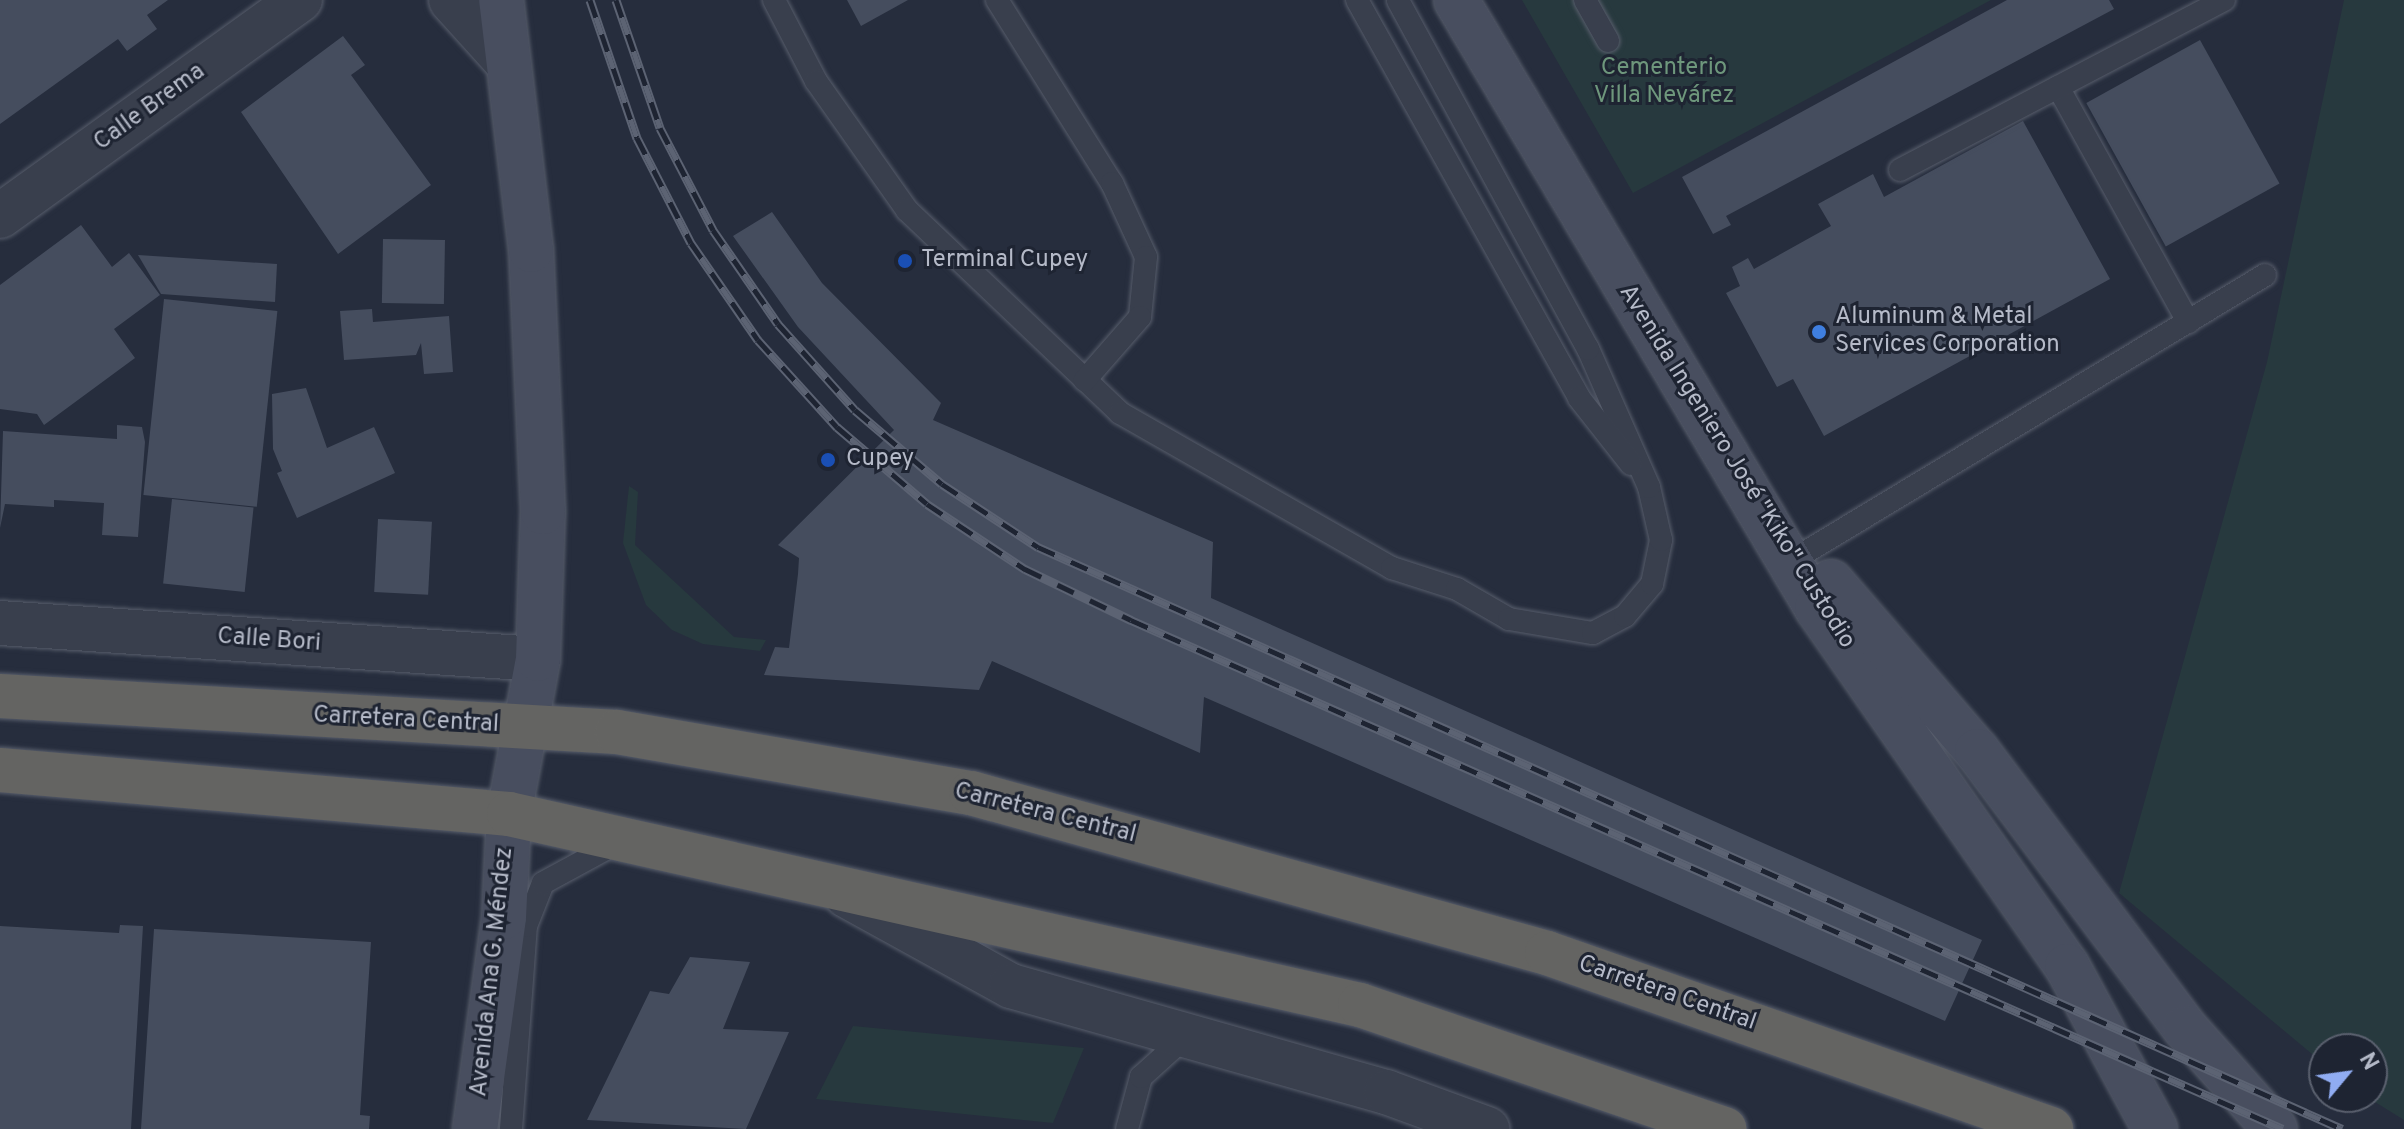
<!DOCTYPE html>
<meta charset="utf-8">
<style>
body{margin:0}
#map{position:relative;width:2404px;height:1129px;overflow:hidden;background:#262d3d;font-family:Overpass,sans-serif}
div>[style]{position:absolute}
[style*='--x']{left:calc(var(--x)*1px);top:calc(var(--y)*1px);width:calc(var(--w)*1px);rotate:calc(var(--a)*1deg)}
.green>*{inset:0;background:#27393e}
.building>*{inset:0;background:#454d5e;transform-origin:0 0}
.roads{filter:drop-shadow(0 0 2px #575d6b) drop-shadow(0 0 2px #575d6b)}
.service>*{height:22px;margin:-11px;padding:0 11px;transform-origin:11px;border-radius:11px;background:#393f4d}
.minor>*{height:44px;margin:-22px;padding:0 22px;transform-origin:22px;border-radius:22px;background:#393f4d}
.secondary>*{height:44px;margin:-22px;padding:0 22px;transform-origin:22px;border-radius:22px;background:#484e5f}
.trunk>*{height:44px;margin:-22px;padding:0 22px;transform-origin:22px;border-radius:22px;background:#646462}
.rail>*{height:9px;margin-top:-4.5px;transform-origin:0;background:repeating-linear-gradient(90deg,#1e2432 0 18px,#5c6373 0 36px);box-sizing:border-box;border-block:2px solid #5c6373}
.dots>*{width:22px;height:22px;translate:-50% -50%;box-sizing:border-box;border:4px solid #1e2432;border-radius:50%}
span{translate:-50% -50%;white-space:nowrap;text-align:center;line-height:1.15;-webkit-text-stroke:6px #1e2432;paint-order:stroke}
.park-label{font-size:24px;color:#6e977c}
.street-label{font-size:24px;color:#b5bac8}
.poi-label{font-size:24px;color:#b5bac8}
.left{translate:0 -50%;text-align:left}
.north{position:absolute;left:2308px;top:1033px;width:80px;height:80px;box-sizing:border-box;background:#1e2432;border:2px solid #5a606e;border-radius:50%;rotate:61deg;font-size:22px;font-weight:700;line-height:32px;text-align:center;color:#b5bac8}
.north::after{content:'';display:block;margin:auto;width:28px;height:36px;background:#90acf2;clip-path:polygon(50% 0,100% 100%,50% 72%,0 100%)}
</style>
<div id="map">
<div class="green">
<div style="clip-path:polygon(1522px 0,1991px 0,1633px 193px)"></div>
<div style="clip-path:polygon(2344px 0,2404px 0,2404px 1120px,2367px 1097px,2372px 1049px,2324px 1049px,2324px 1064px,2119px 893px,2267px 362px)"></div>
<div style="clip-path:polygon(629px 486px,638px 492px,635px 545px,734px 637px,766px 640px,760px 651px,703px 644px,672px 630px,646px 605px,623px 543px)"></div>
<div style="clip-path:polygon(853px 1026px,1084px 1048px,1053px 1123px,816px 1099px)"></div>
</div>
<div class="building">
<div style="clip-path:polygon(0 0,168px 0,147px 15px,157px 29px,127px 51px,118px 39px,0 124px)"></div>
<div style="clip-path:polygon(847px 0,908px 0,861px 26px)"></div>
<div style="clip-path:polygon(2007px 0,2109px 0,2114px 9px,1726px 216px,1731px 225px,1713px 234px,1682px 177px)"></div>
<div style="clip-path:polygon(343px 36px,365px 65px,351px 75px,431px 185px,338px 254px,241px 112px)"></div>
<div style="left:2200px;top:40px;width:164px;height:130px;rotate:61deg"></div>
<div style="clip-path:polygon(2023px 121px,2110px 279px,1824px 436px,1793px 379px,1777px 387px,1726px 293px,1740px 286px,1732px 267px,1748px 258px,1754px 269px,1831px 226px,1818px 204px,1873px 174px,1884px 197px)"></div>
<div style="clip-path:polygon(772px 212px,822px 283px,941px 403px,933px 420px,1213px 542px,1211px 598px,1982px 940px,1945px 1021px,1204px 697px,1200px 753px,992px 661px,979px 690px,764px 675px,775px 647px,789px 648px,798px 574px,799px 558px,778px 545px,894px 430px,798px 327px,733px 236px)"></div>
<div style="clip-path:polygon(81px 225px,112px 267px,129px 253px,160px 295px,114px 329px,135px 358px,44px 425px,37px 414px,0 409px,0 285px)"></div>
<div style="left:383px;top:239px;width:62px;height:64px;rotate:1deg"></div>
<div style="clip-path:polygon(138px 255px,277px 264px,275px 302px,161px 294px)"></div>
<div style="left:164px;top:299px;width:114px;height:197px;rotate:6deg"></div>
<div style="clip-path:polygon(372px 309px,373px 322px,449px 316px,453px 372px,424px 374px,421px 343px,416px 355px,344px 360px,340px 311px)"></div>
<div style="clip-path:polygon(306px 388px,327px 448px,374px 427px,395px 473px,297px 518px,277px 473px,282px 471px,273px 449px,272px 394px)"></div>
<div style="clip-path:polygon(117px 425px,142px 427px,145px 442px,138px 537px,102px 535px,104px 503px,54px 500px,54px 507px,5px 504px,0 528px,3px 431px,117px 439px)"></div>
<div style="left:172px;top:499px;width:82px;height:85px;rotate:6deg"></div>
<div style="left:378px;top:519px;width:54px;height:73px;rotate:3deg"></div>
<div style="clip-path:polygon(120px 925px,143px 926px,131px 1129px,0 1129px,0 926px,119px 933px)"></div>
<div style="clip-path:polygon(154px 929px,371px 942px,360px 1115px,370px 1116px,369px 1129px,141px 1129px)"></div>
<div style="clip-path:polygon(690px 957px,750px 962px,723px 1029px,789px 1032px,746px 1129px,587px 1120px,650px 991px,669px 994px)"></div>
</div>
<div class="roads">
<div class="service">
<div style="--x:774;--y:0;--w:91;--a:62.6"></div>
<div style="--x:816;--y:81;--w:158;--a:54.8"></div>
<div style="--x:907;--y:210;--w:294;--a:43.6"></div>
<div style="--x:1120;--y:413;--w:313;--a:29.7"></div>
<div style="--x:1392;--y:568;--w:68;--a:17.9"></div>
<div style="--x:1457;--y:589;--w:60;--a:30"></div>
<div style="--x:1509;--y:619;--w:85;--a:9.5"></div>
<div style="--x:1593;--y:633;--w:36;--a:-28"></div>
<div style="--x:1625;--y:616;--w:42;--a:-49.8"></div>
<div style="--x:1652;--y:584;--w:45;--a:-78.4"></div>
<div style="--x:1661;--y:540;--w:54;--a:-102.8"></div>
<div style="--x:1649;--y:487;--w:151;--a:-113.8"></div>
<div style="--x:1588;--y:349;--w:397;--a:-118.6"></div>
<div style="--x:997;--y:0;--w:216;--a:57.9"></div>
<div style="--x:1112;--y:183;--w:81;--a:65.3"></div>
<div style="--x:1146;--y:257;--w:60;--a:95.7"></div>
<div style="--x:1140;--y:317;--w:84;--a:131.1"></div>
<div style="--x:1357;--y:0;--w:456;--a:60.8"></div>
<div style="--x:1579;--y:398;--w:84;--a:51.8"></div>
<div style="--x:1585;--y:0;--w:47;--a:60.7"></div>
<div style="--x:2058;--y:87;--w:269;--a:61"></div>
<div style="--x:1900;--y:170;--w:366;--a:-27.7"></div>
<div style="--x:1806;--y:552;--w:536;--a:-31.11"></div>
<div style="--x:511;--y:1129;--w:204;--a:-85.8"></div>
<div style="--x:526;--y:926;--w:46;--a:-68.4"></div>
<div style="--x:543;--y:883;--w:80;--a:-28.5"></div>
<div style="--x:1127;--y:1129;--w:54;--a:-74.9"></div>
<div style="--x:1141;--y:1077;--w:58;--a:-42.2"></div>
</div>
<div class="minor">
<div style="--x:451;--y:0;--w:85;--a:47.9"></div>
<div style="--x:0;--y:216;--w:370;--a:-35.8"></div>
<div style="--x:0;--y:623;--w:539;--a:3.83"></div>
<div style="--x:846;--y:895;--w:188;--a:28.9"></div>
<div style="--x:1011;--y:986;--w:390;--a:15.8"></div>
<div style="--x:1386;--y:1092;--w:108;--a:20.1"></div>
</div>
<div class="secondary">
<div style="--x:1456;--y:0;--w:707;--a:59.3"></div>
<div style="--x:1817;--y:608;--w:437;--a:55.1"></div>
<div style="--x:2067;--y:966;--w:185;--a:61.6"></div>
<div style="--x:1831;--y:582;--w:223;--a:49.2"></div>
<div style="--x:1977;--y:751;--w:346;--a:53.1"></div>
<div style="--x:2185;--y:1028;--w:135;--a:48.3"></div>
<div style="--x:475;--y:1129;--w:214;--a:-82.2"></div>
<div style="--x:504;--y:917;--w:103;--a:-87.2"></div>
<div style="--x:509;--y:814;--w:158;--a:-79.4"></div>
<div style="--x:538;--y:659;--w:147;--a:-88.1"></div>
<div style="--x:543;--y:512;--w:262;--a:-92.6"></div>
<div style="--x:531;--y:250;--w:252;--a:-96.8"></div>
</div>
<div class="trunk">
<div style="--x:0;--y:696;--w:618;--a:3.34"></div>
<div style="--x:617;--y:732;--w:359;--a:9.8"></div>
<div style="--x:971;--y:793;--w:598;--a:15.52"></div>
<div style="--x:1547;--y:953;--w:534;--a:19.25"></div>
<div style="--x:0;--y:770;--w:511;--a:4.94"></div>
<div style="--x:509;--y:814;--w:872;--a:12.65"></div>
<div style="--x:1360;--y:1005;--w:385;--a:18.8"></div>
</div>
</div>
<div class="rail">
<div style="--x:590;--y:0;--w:146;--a:71.2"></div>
<div style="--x:637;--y:138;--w:118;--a:62.8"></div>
<div style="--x:691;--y:243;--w:118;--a:55.4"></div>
<div style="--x:758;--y:340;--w:118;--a:47.8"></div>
<div style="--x:837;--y:427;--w:118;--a:40.5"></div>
<div style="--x:927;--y:504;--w:118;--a:33.6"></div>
<div style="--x:1025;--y:569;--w:118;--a:25.7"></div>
<div style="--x:1131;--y:620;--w:1259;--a:23.84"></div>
<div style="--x:616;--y:0;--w:135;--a:71"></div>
<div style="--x:660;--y:128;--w:115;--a:62.5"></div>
<div style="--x:713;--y:230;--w:114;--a:55.3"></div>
<div style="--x:778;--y:324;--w:115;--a:48.2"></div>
<div style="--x:855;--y:410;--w:114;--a:40.4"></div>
<div style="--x:942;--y:484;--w:115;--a:33.3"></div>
<div style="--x:1038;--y:547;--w:1428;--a:24.05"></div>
</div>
<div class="dots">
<div style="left:905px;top:261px;background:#1a4fb4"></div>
<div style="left:1819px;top:332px;background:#3f7fe0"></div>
<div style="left:828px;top:460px;background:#1a4fb4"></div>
</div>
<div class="park-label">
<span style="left:1664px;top:83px">Cementerio<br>Villa Nevárez</span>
</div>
<div class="street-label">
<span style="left:150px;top:108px;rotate:-36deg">Calle Brema</span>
<span style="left:1736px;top:467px;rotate:58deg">Avenida Ingeniero José "Kiko" Custodio</span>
<span style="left:269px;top:641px;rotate:4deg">Calle Bori</span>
<span style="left:406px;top:721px;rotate:3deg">Carretera Central</span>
<span style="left:1045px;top:814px;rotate:14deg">Carretera Central</span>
<span style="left:493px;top:972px;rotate:-84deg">Avenida Ana G. Méndez</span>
<span style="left:1667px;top:994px;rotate:19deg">Carretera Central</span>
</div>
<div class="poi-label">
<span class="left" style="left:921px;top:261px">Terminal Cupey</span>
<span class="left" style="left:1835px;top:332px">Aluminum &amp; Metal<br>Services Corporation</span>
<span class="left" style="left:846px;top:460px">Cupey</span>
</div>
<div class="north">N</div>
</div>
